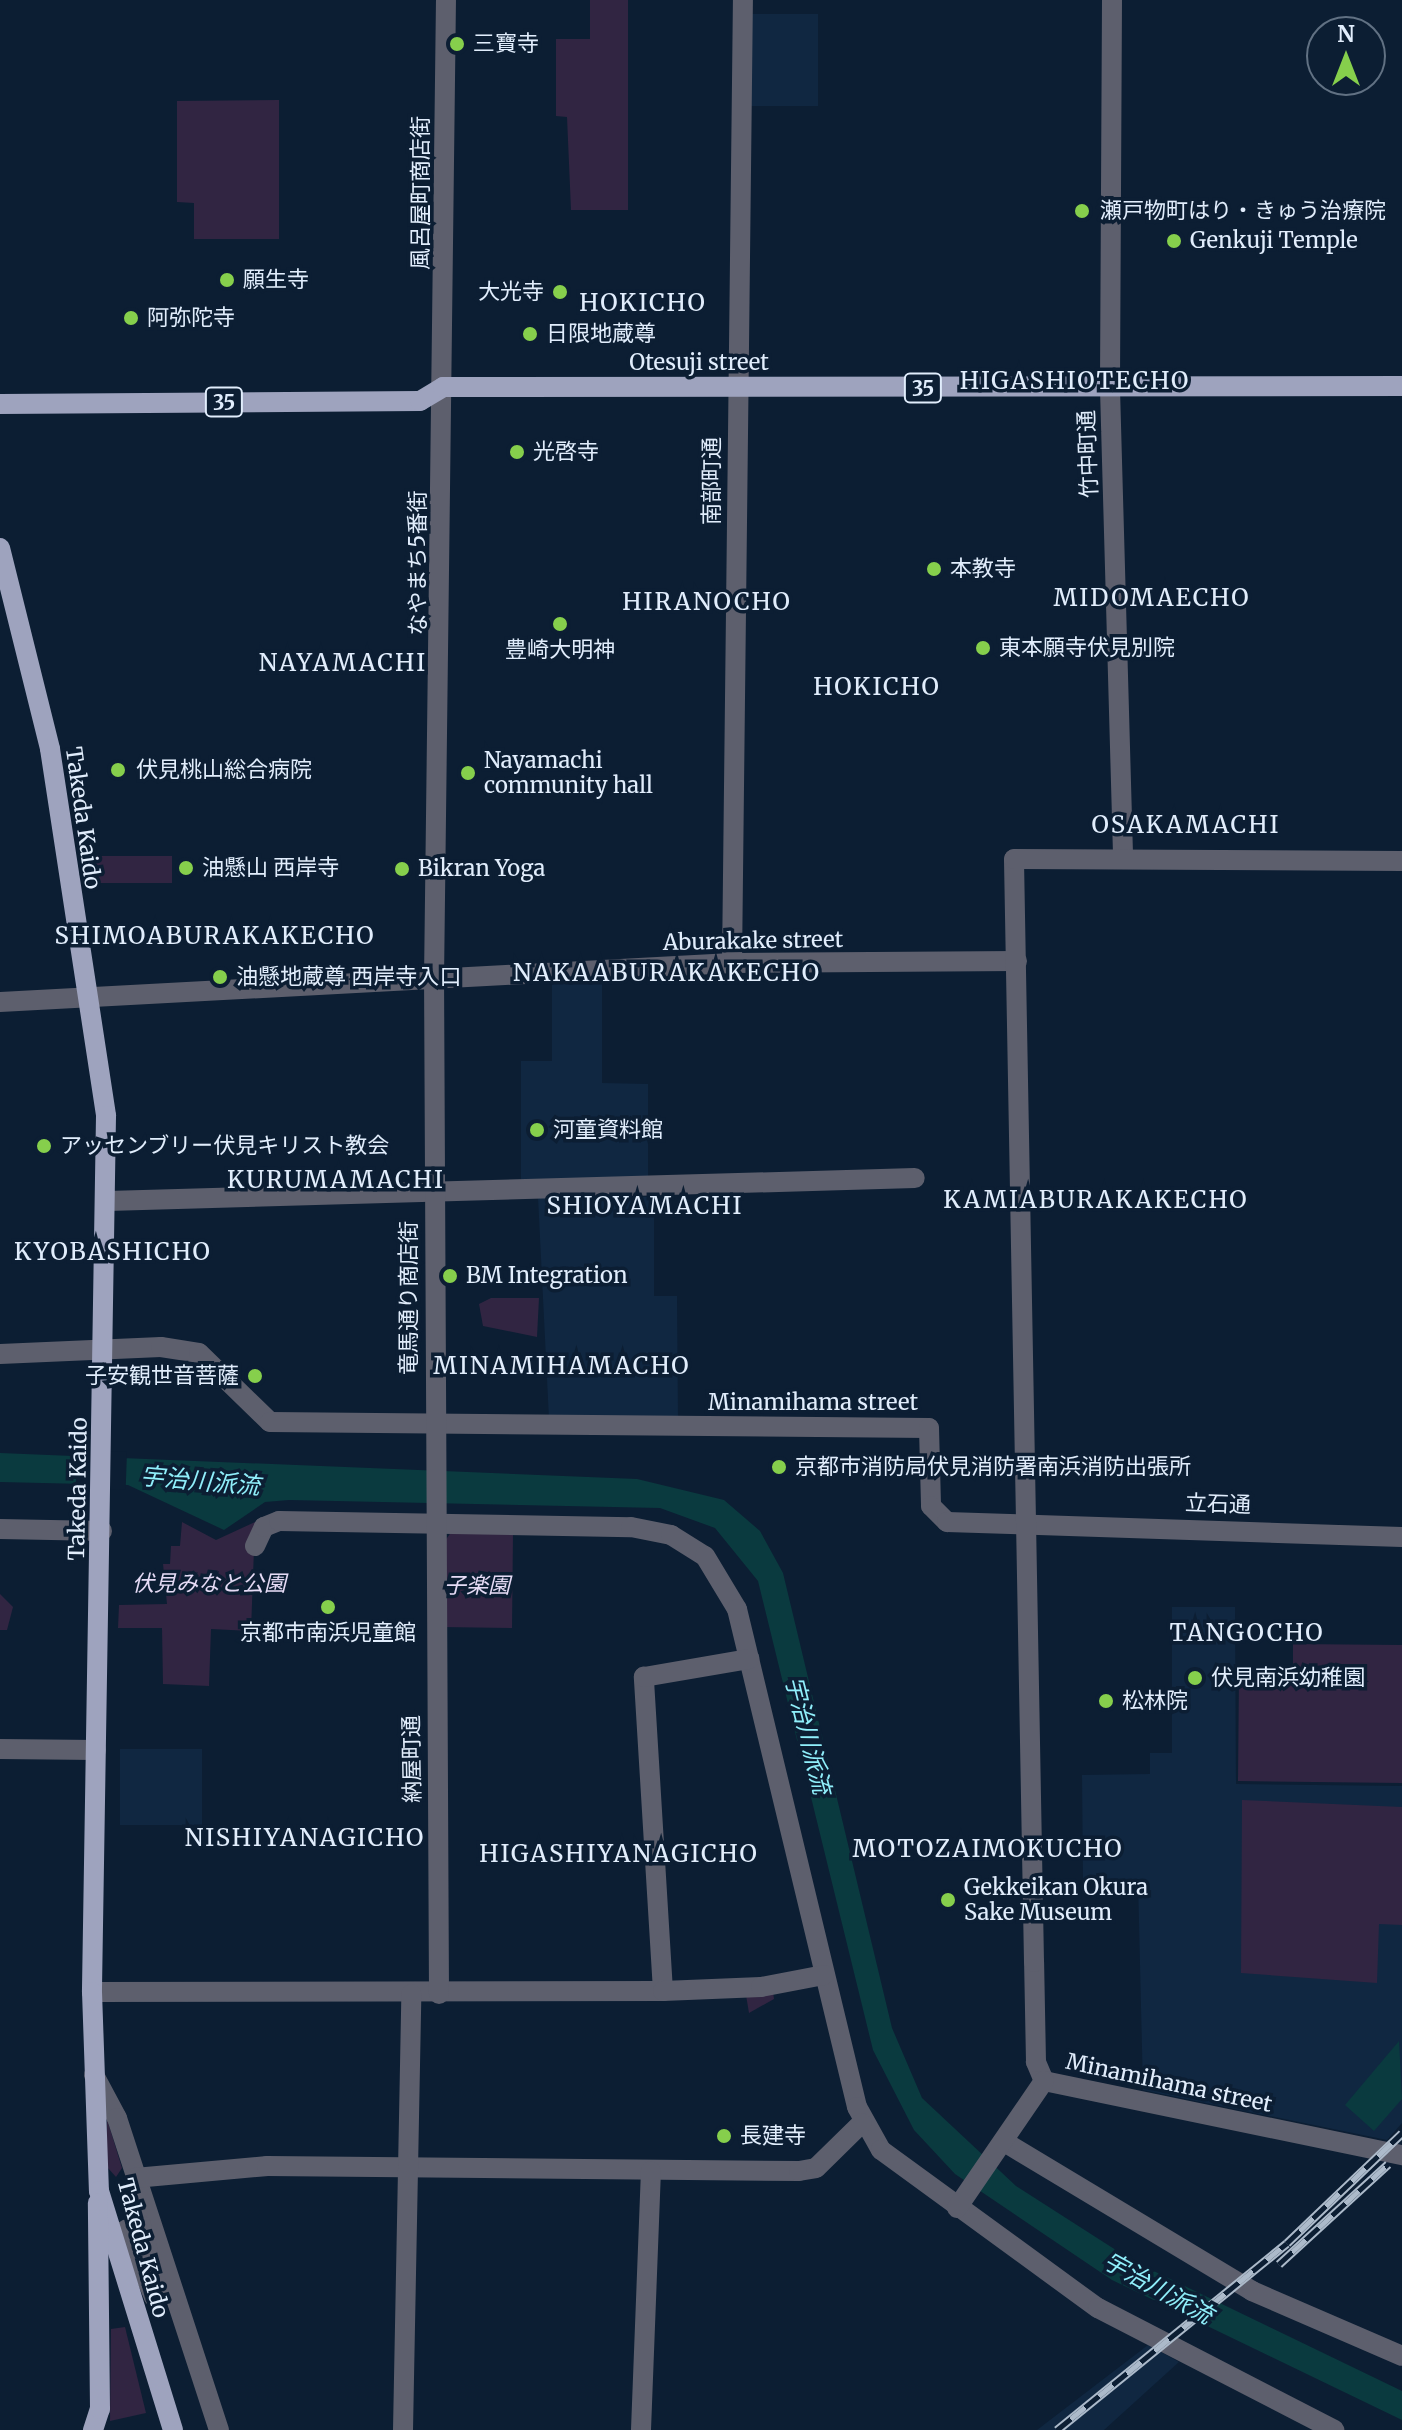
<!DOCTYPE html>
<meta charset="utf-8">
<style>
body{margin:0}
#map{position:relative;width:1402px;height:2430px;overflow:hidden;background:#0c1e33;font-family:Merriweather,"Noto Sans JP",serif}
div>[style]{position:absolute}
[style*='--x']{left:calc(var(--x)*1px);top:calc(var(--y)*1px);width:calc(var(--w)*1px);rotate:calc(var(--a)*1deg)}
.built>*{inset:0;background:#102741;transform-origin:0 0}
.green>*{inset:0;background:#312542;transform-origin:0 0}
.water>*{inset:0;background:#0a3a3f}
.pier>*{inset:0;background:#0c1e33;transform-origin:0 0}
.minor>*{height:20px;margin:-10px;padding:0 10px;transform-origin:10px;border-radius:10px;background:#5d5f6d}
.major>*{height:20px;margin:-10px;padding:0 10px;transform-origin:10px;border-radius:10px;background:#9ea3be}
.rail>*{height:9px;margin-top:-4.5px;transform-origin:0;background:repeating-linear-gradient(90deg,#0c1e33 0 18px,#acbaca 0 36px);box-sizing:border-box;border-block:2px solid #acbaca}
.dots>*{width:22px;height:22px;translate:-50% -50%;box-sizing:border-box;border:4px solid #0c1e33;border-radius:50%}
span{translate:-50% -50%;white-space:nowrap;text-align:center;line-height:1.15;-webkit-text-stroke:7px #0c1e33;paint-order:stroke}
.shield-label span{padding:2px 6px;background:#0c1e33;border:2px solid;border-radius:6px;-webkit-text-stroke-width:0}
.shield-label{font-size:20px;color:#e1edfc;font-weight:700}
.poi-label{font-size:22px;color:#e1edfc}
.left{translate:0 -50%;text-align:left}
.right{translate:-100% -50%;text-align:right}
.street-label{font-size:22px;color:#e1edfc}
.park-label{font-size:22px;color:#e5dbf5;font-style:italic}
.neighbourhood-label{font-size:24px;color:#e1edfc;letter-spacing:2px}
.water-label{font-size:24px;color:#90effb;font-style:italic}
.north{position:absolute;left:1306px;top:16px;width:80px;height:80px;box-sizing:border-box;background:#0c1e33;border:2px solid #617183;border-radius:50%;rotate:0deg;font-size:22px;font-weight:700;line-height:32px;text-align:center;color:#e1edfc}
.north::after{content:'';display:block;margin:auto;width:28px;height:36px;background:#86cf4c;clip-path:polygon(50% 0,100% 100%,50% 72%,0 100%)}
</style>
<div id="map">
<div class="built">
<div style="left:750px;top:14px;width:68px;height:92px"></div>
<div style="clip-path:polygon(552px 979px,602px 979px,602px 1083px,648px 1084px,648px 1183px,521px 1183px,521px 1061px,552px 1061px)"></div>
<div style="clip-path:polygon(538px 1197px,654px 1197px,654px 1296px,677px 1296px,678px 1418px,549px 1419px)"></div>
<div style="clip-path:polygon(1172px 1607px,1235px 1607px,1236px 1784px,1402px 1786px,1402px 2123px,1387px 2140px,1143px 2090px,1138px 1880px,1083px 1880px,1082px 1775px,1150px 1774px,1150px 1753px,1172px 1753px)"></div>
<div style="left:120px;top:1749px;width:82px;height:76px"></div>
<div style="clip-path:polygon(1148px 2345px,1179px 2362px,1104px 2430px,1037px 2430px)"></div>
</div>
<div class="green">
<div style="clip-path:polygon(590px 0,628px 0,628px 210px,571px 210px,567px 117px,556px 116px,556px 39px,590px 39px)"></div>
<div style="clip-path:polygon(279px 100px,279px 239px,194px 239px,194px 203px,177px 202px,177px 101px)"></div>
<div style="left:89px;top:856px;width:83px;height:27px"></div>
<div style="clip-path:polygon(491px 1298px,539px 1298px,537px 1337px,483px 1326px,479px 1304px)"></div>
<div style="clip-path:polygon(182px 1522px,216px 1540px,255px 1522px,251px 1631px,211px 1629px,209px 1686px,163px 1684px,162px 1628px,118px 1628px,119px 1605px,167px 1604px,163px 1564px,170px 1564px,171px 1546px,180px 1546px)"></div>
<div style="clip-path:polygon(452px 1531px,513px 1532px,512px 1628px,441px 1627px,442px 1545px)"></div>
<div style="clip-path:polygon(0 1594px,13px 1607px,7px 1630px,0 1630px)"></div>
<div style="clip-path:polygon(1293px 1644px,1402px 1645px,1402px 1783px,1238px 1781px,1239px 1672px,1293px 1673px)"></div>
<div style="clip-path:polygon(1242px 1800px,1402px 1807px,1402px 1925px,1379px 1924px,1377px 1983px,1241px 1973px)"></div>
<div style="clip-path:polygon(773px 1992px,774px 1999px,749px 2013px,746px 1995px)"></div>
<div style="clip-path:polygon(107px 2119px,122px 2168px,116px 2177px,107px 2167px)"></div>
<div style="clip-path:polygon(125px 2327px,146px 2413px,110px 2421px,111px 2329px)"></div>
</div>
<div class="water">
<div style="clip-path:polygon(0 1453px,637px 1479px,724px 1500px,760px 1531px,783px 1573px,892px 2028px,922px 2098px,1016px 2186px,1133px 2261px,1402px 2391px,1402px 2420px,1112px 2280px,955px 2174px,914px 2130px,873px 2050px,758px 1581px,715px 1528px,660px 1508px,289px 1500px,265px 1502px,224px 1530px,128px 1485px,0 1482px)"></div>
<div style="clip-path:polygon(1399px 2041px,1402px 2099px,1374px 2131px,1345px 2105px)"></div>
</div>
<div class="pier">
<div style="left:77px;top:1450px;width:50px;height:38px;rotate:2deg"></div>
</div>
<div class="minor">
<div style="--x:1112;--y:0;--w:389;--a:90.3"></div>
<div style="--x:1110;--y:389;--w:468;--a:88.4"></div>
<div style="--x:732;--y:963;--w:963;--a:-89.35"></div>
<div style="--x:0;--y:1002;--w:733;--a:-3.05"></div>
<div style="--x:732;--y:963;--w:285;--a:-0.4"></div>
<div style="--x:108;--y:1201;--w:807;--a:-1.63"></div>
<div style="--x:0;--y:1354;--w:161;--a:-2.5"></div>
<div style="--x:161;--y:1347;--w:38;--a:9"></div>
<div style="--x:199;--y:1353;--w:99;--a:44.2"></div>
<div style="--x:270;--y:1422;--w:659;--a:0.52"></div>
<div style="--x:929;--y:1428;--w:78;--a:88.5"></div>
<div style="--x:931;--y:1506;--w:23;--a:45"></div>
<div style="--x:947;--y:1522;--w:455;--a:1.9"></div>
<div style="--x:0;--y:1529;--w:102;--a:1.1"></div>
<div style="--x:255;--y:1546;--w:21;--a:-65"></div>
<div style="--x:264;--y:1527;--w:16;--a:-22"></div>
<div style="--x:279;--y:1521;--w:352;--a:1"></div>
<div style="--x:631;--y:1527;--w:41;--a:11.3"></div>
<div style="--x:671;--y:1535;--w:40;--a:32"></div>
<div style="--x:705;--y:1556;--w:62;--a:58.9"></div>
<div style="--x:737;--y:1609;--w:512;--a:76.45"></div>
<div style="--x:857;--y:2107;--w:49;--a:60.8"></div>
<div style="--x:881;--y:2150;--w:268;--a:36.1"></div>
<div style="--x:1098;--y:2308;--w:266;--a:27.3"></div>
<div style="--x:0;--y:1749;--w:96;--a:0.6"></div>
<div style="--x:663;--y:1991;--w:315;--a:-93.5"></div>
<div style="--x:644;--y:1677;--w:107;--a:-9.7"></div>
<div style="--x:92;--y:1992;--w:571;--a:-0.1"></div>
<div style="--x:663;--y:1991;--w:98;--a:-2.3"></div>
<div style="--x:761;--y:1987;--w:64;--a:-10.8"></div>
<div style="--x:439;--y:1994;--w:1014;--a:-90.28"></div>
<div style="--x:434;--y:980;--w:980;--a:-89.3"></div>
<div style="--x:94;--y:2075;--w:49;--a:61.9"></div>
<div style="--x:117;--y:2118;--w:328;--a:71.9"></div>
<div style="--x:1044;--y:2081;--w:21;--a:-113"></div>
<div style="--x:1036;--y:2062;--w:100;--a:-91.1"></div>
<div style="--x:1034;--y:1962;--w:1103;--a:-91.04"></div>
<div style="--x:1014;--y:859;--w:388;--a:0.3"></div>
<div style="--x:1044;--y:2081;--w:366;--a:11.7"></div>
<div style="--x:1006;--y:2143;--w:287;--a:31"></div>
<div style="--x:1252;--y:2291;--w:163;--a:23.4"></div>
<div style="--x:135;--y:2178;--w:133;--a:-5.2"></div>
<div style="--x:267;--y:2166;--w:532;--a:0.54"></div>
<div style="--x:799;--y:2171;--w:17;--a:-10"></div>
<div style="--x:816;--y:2168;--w:64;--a:-44.4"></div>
<div style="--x:957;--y:2208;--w:154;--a:-55.6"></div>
<div style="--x:141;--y:2225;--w:67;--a:75.3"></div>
<div style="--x:158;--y:2290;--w:8;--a:120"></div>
<div style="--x:154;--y:2297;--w:73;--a:-112.7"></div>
<div style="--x:126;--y:2230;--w:16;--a:-18"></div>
<div style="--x:403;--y:2430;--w:436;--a:-88.9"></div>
<div style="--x:641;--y:2430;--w:259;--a:-87.8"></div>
</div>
<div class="major">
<div style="--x:0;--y:404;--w:420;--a:-0.4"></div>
<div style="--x:420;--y:401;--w:27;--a:-31"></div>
<div style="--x:443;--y:387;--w:959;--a:-0.06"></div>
<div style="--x:0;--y:548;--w:207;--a:76"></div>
<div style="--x:50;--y:749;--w:371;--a:81.3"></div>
<div style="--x:106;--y:1116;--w:876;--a:90.92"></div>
<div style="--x:92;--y:1992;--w:199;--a:88"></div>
<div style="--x:99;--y:2191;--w:250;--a:72.8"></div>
<div style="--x:93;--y:2430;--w:22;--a:-72"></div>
<div style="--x:100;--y:2409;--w:206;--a:-90.6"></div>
</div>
<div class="rail">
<div style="--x:1279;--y:2264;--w:148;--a:-42.5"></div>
<div style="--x:1057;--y:2430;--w:296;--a:-39.1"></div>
<div style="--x:1287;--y:2243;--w:159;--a:-43.7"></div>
</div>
<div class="dots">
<div style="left:457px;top:44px;background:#86cf4c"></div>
<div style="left:1082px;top:211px;background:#86cf4c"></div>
<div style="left:1174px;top:241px;background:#86cf4c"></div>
<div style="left:227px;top:280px;background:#86cf4c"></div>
<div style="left:560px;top:292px;background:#86cf4c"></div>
<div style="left:131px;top:318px;background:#86cf4c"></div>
<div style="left:530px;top:334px;background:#86cf4c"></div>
<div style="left:517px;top:452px;background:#86cf4c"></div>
<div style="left:934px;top:569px;background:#86cf4c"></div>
<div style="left:560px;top:624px;background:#86cf4c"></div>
<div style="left:983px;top:648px;background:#86cf4c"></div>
<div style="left:118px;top:770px;background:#86cf4c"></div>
<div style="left:468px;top:773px;background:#86cf4c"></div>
<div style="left:186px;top:868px;background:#86cf4c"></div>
<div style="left:402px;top:869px;background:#86cf4c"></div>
<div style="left:220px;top:977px;background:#86cf4c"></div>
<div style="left:537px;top:1130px;background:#86cf4c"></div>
<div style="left:44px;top:1146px;background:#86cf4c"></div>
<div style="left:450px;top:1276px;background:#86cf4c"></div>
<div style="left:255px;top:1376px;background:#86cf4c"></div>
<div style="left:779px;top:1467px;background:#86cf4c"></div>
<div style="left:328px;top:1607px;background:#86cf4c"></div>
<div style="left:1195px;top:1678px;background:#86cf4c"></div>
<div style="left:1106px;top:1701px;background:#86cf4c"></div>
<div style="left:948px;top:1900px;background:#86cf4c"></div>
<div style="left:724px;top:2136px;background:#86cf4c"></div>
</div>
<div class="shield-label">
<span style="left:923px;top:388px">35</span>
<span style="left:224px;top:402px">35</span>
</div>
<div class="poi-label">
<span class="left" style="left:473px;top:44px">三寶寺</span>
<span class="left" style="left:1100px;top:211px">瀬戸物町はり・きゅう治療院</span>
<span class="left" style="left:1190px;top:241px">Genkuji Temple</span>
<span class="left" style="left:243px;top:280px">願生寺</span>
<span class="right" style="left:544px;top:292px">大光寺</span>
<span class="left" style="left:147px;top:318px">阿弥陀寺</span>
<span class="left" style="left:546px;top:334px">日限地蔵尊</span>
<span class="left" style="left:533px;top:452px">光啓寺</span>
<span class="left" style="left:950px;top:569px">本教寺</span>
<span class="left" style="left:999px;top:648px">東本願寺伏見別院</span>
<span style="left:560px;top:650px">豊崎大明神</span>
<span class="left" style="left:484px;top:773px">Nayamachi<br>community hall</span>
<span class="left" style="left:136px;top:770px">伏見桃山総合病院</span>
<span class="left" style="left:202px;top:868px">油懸山 西岸寺</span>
<span class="left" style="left:418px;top:869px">Bikran Yoga</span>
<span class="left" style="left:236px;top:977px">油懸地蔵尊 西岸寺入口</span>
<span class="left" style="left:553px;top:1130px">河童資料館</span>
<span class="left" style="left:60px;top:1146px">アッセンブリー伏見キリスト教会</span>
<span class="left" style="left:466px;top:1276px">BM Integration</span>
<span class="right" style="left:239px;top:1376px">子安観世音菩薩</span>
<span class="left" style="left:795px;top:1467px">京都市消防局伏見消防署南浜消防出張所</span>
<span style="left:328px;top:1633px">京都市南浜児童館</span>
<span class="left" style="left:1211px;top:1678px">伏見南浜幼稚園</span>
<span class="left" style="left:1122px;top:1701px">松林院</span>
<span class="left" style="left:964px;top:1900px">Gekkeikan Okura<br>Sake Museum</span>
<span class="left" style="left:740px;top:2136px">長建寺</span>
</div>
<div class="street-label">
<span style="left:421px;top:193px;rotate:-90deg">風呂屋町商店街</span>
<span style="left:699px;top:363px">Otesuji street</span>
<span style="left:1088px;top:454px;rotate:-92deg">竹中町通</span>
<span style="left:712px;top:481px;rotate:-90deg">南部町通</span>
<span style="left:418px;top:563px;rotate:-90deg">なやまち5番街</span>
<span style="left:83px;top:818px;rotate:82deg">Takeda Kaido</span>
<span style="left:753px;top:941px;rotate:-1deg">Aburakake street</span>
<span style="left:409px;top:1298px;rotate:-90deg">竜馬通り商店街</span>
<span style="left:813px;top:1403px">Minamihama street</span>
<span style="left:78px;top:1489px;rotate:-89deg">Takeda Kaido</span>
<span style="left:1218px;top:1504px;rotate:2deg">立石通</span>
<span style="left:412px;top:1759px;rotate:-91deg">納屋町通</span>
<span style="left:1169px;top:2083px;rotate:12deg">Minamihama street</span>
<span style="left:143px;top:2248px;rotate:75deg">Takeda Kaido</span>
</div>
<div class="park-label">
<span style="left:209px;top:1584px">伏見みなと公園</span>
<span style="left:477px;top:1586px">子楽園</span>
</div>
<div class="neighbourhood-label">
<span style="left:643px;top:303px">HOKICHO</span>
<span style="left:1075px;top:381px">HIGASHIOTECHO</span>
<span style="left:1152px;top:598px">MIDOMAECHO</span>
<span style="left:707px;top:602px">HIRANOCHO</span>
<span style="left:343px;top:663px">NAYAMACHI</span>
<span style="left:877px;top:687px">HOKICHO</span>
<span style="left:1186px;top:825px">OSAKAMACHI</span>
<span style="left:215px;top:936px">SHIMOABURAKAKECHO</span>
<span style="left:667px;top:973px">NAKAABURAKAKECHO</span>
<span style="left:336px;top:1180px">KURUMAMACHI</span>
<span style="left:1096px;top:1200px">KAMIABURAKAKECHO</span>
<span style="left:645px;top:1206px">SHIOYAMACHI</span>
<span style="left:113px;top:1252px">KYOBASHICHO</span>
<span style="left:562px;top:1366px">MINAMIHAMACHO</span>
<span style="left:1247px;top:1633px">TANGOCHO</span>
<span style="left:305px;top:1838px">NISHIYANAGICHO</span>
<span style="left:988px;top:1849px">MOTOZAIMOKUCHO</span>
<span style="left:619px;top:1854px">HIGASHIYANAGICHO</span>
</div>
<div class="water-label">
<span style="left:200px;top:1481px;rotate:5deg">宇治川派流</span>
<span style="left:808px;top:1735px;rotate:76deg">宇治川派流</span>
<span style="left:1158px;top:2288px;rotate:29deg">宇治川派流</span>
</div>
<div class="north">N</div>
</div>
